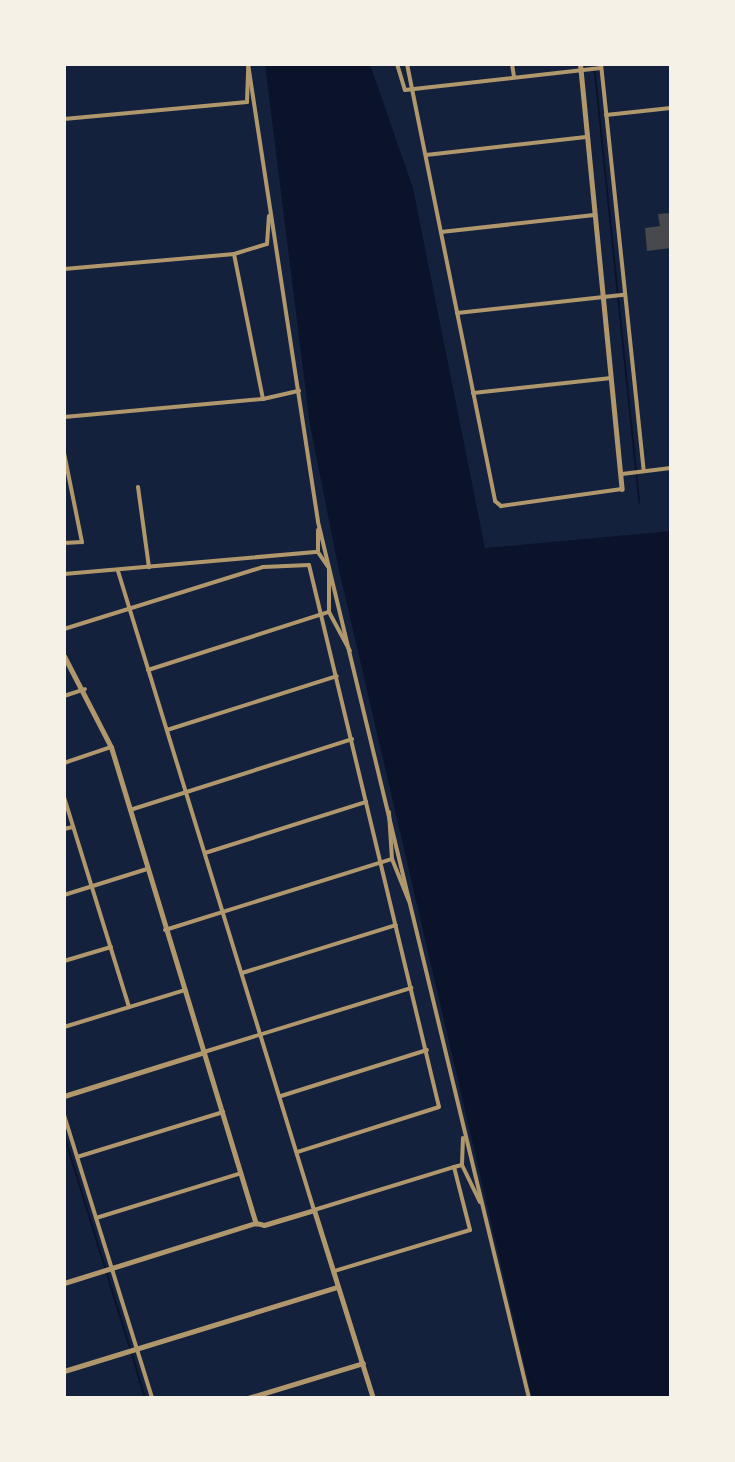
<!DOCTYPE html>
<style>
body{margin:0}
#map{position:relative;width:735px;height:1462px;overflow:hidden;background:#14213d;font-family:"Sofia Sans Condensed",sans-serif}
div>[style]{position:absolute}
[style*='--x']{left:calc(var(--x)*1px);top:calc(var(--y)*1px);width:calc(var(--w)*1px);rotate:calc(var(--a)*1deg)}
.water>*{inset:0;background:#0b132b}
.stream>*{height:2px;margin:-1px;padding:0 1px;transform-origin:1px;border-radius:1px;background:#0b132b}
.building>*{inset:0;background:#48494c}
.minor>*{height:4px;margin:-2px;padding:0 2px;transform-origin:2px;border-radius:2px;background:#b1986c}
.tertiary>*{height:5px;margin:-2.5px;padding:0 2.5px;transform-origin:2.5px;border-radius:2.5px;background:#b1986c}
span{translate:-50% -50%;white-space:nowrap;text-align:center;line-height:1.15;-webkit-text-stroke:8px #f6f1e7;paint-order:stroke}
.frame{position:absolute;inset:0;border:66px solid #f6f1e7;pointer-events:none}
</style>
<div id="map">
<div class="water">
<div style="clip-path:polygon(265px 64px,370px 64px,413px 188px,485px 548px,671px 531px,671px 1398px,532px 1398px,338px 566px,310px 425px)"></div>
</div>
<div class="stream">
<div style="--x:594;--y:64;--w:441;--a:84.1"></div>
<div style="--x:64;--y:1135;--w:223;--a:72.8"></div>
<div style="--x:132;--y:1354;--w:46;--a:73.5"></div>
</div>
<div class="building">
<div style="clip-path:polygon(671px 213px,671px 248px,647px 251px,645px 228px,660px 226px,658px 214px)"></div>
</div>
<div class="minor">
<div style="--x:248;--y:64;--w:463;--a:81.3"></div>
<div style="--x:318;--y:522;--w:901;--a:76.46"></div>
<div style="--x:397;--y:64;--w:27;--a:73"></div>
<div style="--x:405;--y:90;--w:197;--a:-6.4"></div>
<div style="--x:407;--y:64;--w:446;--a:78.6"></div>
<div style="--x:495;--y:501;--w:8;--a:40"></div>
<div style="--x:501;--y:506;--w:122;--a:-8"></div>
<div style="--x:512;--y:64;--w:13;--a:81"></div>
<div style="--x:601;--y:64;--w:409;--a:84"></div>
<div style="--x:606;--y:115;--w:65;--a:-6.1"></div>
<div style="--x:64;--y:119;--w:184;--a:-5.3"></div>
<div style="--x:247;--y:102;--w:36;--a:-88"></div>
<div style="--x:426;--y:155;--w:161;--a:-6.4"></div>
<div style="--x:441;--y:232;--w:154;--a:-6.3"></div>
<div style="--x:234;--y:254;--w:148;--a:78.7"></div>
<div style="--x:64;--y:269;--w:171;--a:-5"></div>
<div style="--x:234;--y:254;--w:34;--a:-17"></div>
<div style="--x:267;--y:244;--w:28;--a:-86"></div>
<div style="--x:457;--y:313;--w:168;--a:-6.2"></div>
<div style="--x:473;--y:393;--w:139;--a:-6.2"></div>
<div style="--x:64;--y:417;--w:200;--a:-5.2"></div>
<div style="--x:263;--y:399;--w:37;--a:-13"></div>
<div style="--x:64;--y:453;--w:91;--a:78.6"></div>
<div style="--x:82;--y:542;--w:18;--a:177"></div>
<div style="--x:622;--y:474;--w:49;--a:-7"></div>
<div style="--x:138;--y:487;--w:81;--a:82.2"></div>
<div style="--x:118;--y:571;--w:668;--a:72.95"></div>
<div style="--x:314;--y:1210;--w:146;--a:-17.1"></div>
<div style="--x:454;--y:1167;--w:65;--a:75.7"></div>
<div style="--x:470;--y:1230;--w:142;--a:163.2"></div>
<div style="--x:64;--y:574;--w:255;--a:-5"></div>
<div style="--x:318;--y:552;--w:22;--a:-90"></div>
<div style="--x:329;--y:612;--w:44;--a:61.7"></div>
<div style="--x:64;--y:629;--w:208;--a:-17.3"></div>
<div style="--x:263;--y:567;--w:46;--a:-2.5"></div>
<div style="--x:309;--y:565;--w:557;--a:76.51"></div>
<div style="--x:439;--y:1107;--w:149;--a:162.4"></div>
<div style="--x:148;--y:670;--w:190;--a:-17.8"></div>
<div style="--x:329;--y:612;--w:44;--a:-90"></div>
<div style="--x:329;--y:568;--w:19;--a:-125"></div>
<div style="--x:64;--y:696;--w:22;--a:-18"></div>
<div style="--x:167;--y:730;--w:178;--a:-17.6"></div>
<div style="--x:64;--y:763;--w:50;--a:-18.8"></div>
<div style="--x:64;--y:797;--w:220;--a:72.8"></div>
<div style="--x:130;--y:810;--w:233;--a:-17.7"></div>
<div style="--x:64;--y:829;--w:9;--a:-13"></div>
<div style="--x:205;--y:853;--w:169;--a:-17.6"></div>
<div style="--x:392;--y:859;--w:45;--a:68"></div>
<div style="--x:64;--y:895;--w:87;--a:-17.4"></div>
<div style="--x:165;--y:930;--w:238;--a:-17.4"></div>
<div style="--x:392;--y:859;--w:47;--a:-93.7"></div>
<div style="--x:64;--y:961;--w:49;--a:-16.6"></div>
<div style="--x:242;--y:973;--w:161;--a:-17.3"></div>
<div style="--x:64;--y:1027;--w:127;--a:-17"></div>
<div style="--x:204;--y:1052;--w:217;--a:-17.2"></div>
<div style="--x:281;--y:1096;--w:153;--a:-17.5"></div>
<div style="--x:64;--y:1115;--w:296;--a:72.7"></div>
<div style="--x:77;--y:1157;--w:153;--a:-17.1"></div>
<div style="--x:462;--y:1165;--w:41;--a:64.1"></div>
<div style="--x:454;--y:1167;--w:8;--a:-14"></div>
<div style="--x:462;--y:1165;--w:27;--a:-88"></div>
<div style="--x:96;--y:1218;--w:152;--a:-17.2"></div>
</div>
<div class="tertiary">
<div style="--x:580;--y:64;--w:427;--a:84.4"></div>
<div style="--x:64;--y:656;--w:102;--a:62.7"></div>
<div style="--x:111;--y:747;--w:498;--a:73.1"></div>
<div style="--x:64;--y:1096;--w:147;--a:-17.4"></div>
<div style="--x:64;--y:1283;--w:201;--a:-17.4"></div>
<div style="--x:256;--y:1223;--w:8;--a:14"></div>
<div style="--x:264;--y:1225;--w:52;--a:-16.7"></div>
<div style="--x:314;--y:1210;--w:197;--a:72.6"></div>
<div style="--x:64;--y:1371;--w:286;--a:-17.1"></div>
<div style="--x:248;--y:1398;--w:120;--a:-16.9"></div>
</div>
<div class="frame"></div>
</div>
